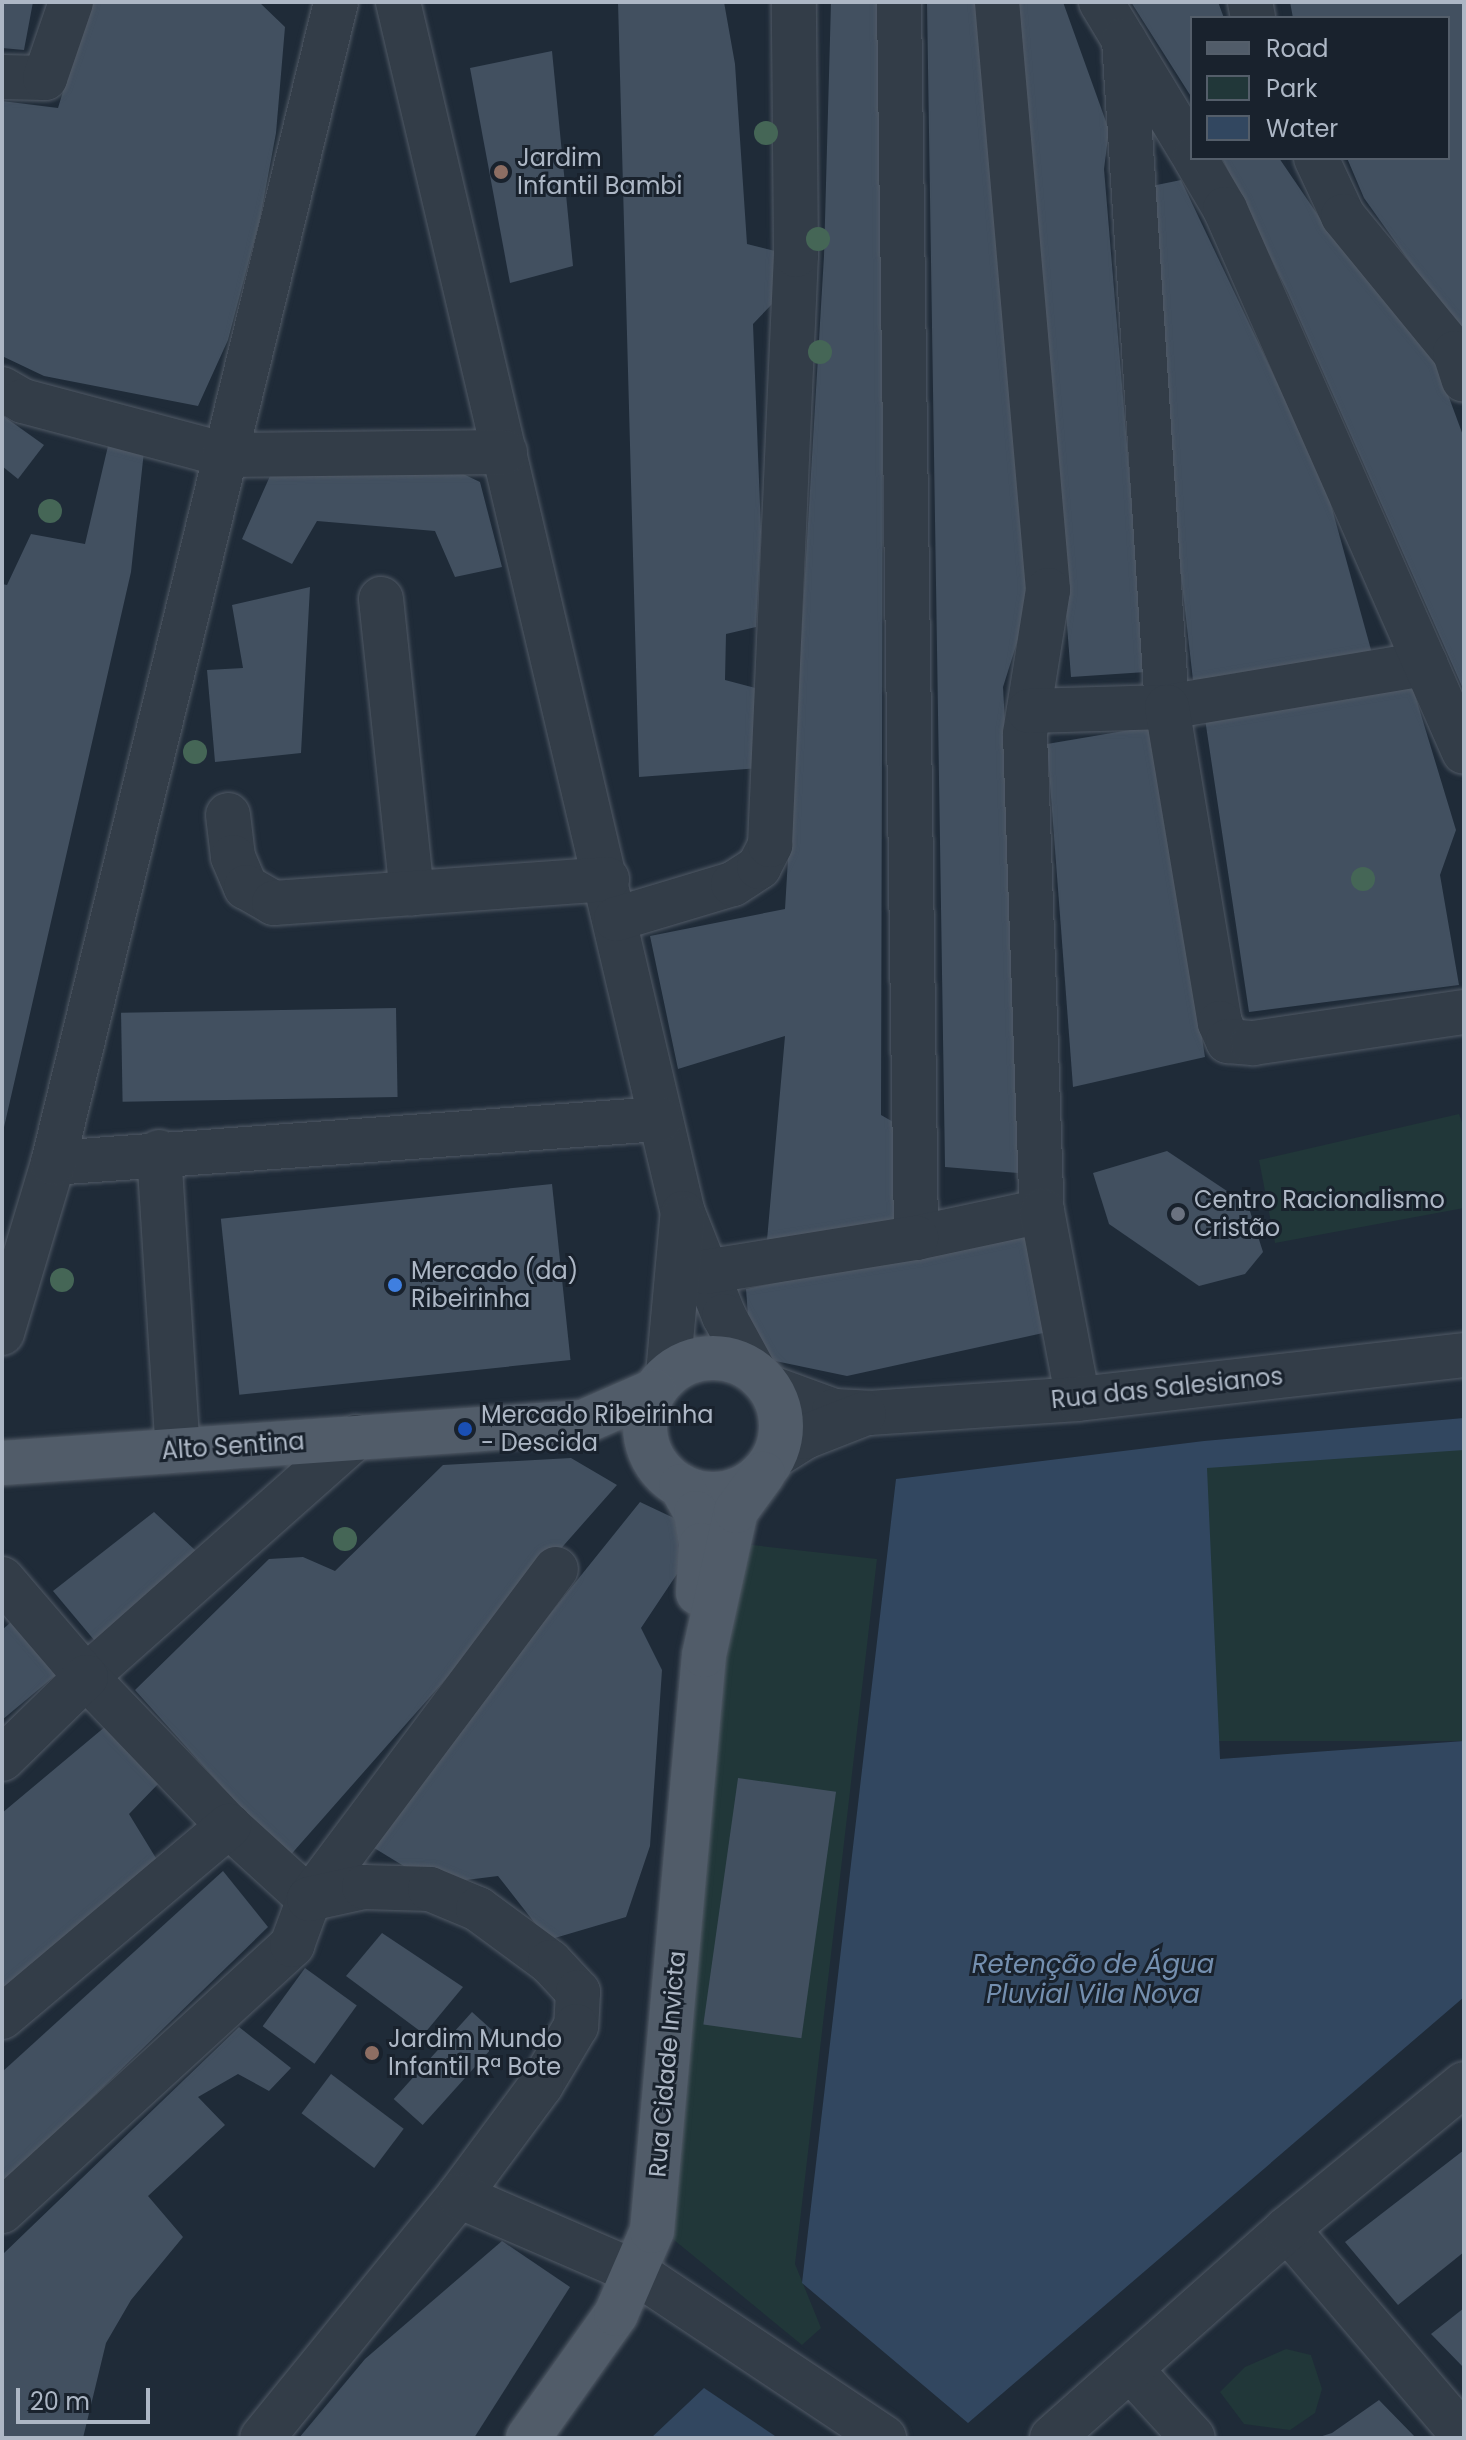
<!DOCTYPE html>
<meta charset="utf-8">
<style>
body{margin:0}
#map{position:relative;width:1466px;height:2440px;overflow:hidden;background:#1f2b38;font-family:Poppins,sans-serif}
div>[style]{position:absolute}
[style*='--x']{left:calc(var(--x)*1px);top:calc(var(--y)*1px);width:calc(var(--w)*1px);rotate:calc(var(--a)*1deg)}
.green>*{inset:0;background:#213739;transform-origin:0 0}
.water>*{inset:0;background:#324760}
.building>*{inset:0;background:#425060;transform-origin:0 0}
.roads{filter:drop-shadow(0 0 2px #515a66) drop-shadow(0 0 2px #515a66)}
.minor>*{height:44px;margin:-22px;padding:0 22px;transform-origin:22px;border-radius:22px;background:#333d48}
.major>*{height:44px;margin:-22px;padding:0 22px;transform-origin:22px;border-radius:22px;background:#515c69}
.major>.ring{margin:-22px;padding:0;box-sizing:content-box;background:none;border:44px solid #515c69;border-radius:50%}
.trees>*{width:24px;height:24px;margin:-12px;border-radius:50%;background:#456656}
.dots>*{width:22px;height:22px;translate:-50% -50%;box-sizing:border-box;border:4px solid #19222d;border-radius:50%}
span{translate:-50% -50%;white-space:nowrap;text-align:center;line-height:1.15;-webkit-text-stroke:6px #19222d;paint-order:stroke}
.poi-label{font-size:24px;color:#adb7c5}
.left{translate:0 -50%;text-align:left}
.street-label{font-size:24px;color:#adb7c5}
.water-label{font-size:26px;color:#748faf;font-style:italic}
.frame{position:absolute;inset:0;border:4px solid #adb7c5;pointer-events:none}
.legend{position:absolute;left:1190px;top:16px;width:260px;height:144px;box-sizing:border-box;background:#19222d;border:2px solid #545e6a;margin:0;padding:10px 14px;list-style:none;font-size:24px;color:#adb7c5}
.legend li{display:flex;align-items:center;gap:16px;height:40px}
.legend b{width:40px;border:2px solid #545e6a}
.scale{position:absolute;left:16px;top:2388px;width:134px;height:36px;box-sizing:border-box;border:4px solid #adb7c5;border-top:0;padding-left:10px;font-size:24px;line-height:28px;white-space:nowrap;color:#adb7c5;-webkit-text-stroke:6px #19222d;paint-order:stroke}
</style>
<div id="map">
<div class="green">
<div style="clip-path:polygon(1459px 1114px,1464px 1128px,1464px 1208px,1275px 1243px,1259px 1160px)"></div>
<div style="left:1464px;top:1450px;width:291px;height:258px;rotate:90deg"></div>
<div style="clip-path:polygon(734px 1543px,877px 1559px,795px 2264px,821px 2328px,802px 2345px,668px 2235px)"></div>
<div style="clip-path:polygon(1286px 2349px,1311px 2355px,1322px 2389px,1315px 2413px,1290px 2430px,1244px 2424px,1220px 2392px,1245px 2367px)"></div>
</div>
<div class="water">
<div style="clip-path:polygon(1464px 1418px,1464px 1450px,1207px 1468px,1220px 1759px,1464px 1741px,1464px 1997px,968px 2423px,802px 2283px,896px 1479px,1204px 1441px)"></div>
<div style="clip-path:polygon(704px 2388px,778px 2438px,651px 2438px)"></div>
</div>
<div class="building">
<div style="clip-path:polygon(2px 2px,33px 2px,24px 50px,2px 48px)"></div>
<div style="clip-path:polygon(90px 2px,259px 2px,285px 27px,276px 133px,260px 219px,228px 340px,198px 406px,44px 376px,2px 356px,2px 101px,58px 108px)"></div>
<div style="clip-path:polygon(618px 2px,724px 2px,735px 64px,747px 244px,775px 251px,773px 303px,753px 324px,761px 532px,756px 627px,726px 634px,725px 680px,763px 690px,760px 768px,639px 777px)"></div>
<div style="clip-path:polygon(831px 2px,884px 2px,881px 1115px,895px 1123px,899px 1221px,767px 1240px,785px 1036px,678px 1069px,650px 936px,785px 909px,824px 256px)"></div>
<div style="clip-path:polygon(927px 2px,979px 2px,1033px 592px,1003px 687px,1029px 1154px,1018px 1173px,945px 1167px)"></div>
<div style="clip-path:polygon(1019px 2px,1063px 2px,1109px 130px,1104px 169px,1146px 672px,1071px 677px)"></div>
<div style="clip-path:polygon(1131px 2px,1218px 2px,1224px 18px,1192px 18px,1192px 98px)"></div>
<div style="clip-path:polygon(1290px 2px,1464px 2px,1464px 338px,1364px 198px,1347px 158px,1448px 158px,1448px 18px,1293px 18px)"></div>
<div style="clip-path:polygon(552px 51px,573px 266px,510px 283px,470px 68px)"></div>
<div style="clip-path:polygon(1222px 158px,1279px 158px,1337px 243px,1437px 365px,1464px 438px,1464px 691px,1288px 293px)"></div>
<div style="clip-path:polygon(1181px 180px,1325px 483px,1373px 657px,1193px 680px,1137px 189px)"></div>
<div style="clip-path:polygon(2px 415px,44px 445px,18px 479px,2px 466px)"></div>
<div style="clip-path:polygon(108px 446px,144px 451px,131px 572px,2px 1136px,2px 584px,7px 585px,31px 534px,85px 544px)"></div>
<div style="clip-path:polygon(442px 464px,480px 482px,502px 567px,455px 577px,435px 531px,317px 521px,292px 564px,242px 539px,270px 476px)"></div>
<div style="clip-path:polygon(310px 587px,301px 753px,215px 762px,207px 670px,243px 668px,232px 605px)"></div>
<div style="clip-path:polygon(1412px 685px,1456px 830px,1440px 875px,1459px 985px,1249px 1012px,1205px 719px)"></div>
<div style="clip-path:polygon(1153px 726px,1205px 1057px,1073px 1087px,1047px 744px)"></div>
<div style="left:396px;top:1008px;width:89px;height:275px;rotate:89deg"></div>
<div style="clip-path:polygon(1167px 1151px,1248px 1205px,1263px 1252px,1245px 1274px,1199px 1286px,1109px 1224px,1093px 1173px)"></div>
<div style="left:552px;top:1184px;width:177px;height:333px;rotate:84deg"></div>
<div style="clip-path:polygon(1024px 1231px,1043px 1333px,847px 1376px,751px 1356px,746px 1289px)"></div>
<div style="clip-path:polygon(571px 1458px,617px 1485px,287px 1859px,135px 1690px,269px 1559px,303px 1557px,335px 1571px,443px 1465px)"></div>
<div style="clip-path:polygon(640px 1502px,676px 1519px,681px 1568px,641px 1628px,662px 1670px,650px 1846px,626px 1917px,548px 1940px,498px 1876px,458px 1881px,407px 1868px,366px 1843px)"></div>
<div style="clip-path:polygon(154px 1512px,209px 1563px,105px 1653px,53px 1591px)"></div>
<div style="clip-path:polygon(11px 1622px,57px 1674px,2px 1720px,2px 1630px)"></div>
<div style="clip-path:polygon(106px 1726px,161px 1781px,129px 1814px,162px 1868px,2px 2000px,2px 1813px)"></div>
<div style="left:738px;top:1778px;width:99px;height:249px;rotate:8deg"></div>
<div style="clip-path:polygon(223px 1871px,268px 1927px,2px 2185px,2px 2072px)"></div>
<div style="clip-path:polygon(382px 1933px,463px 1987px,424px 2034px,346px 1976px)"></div>
<div style="left:305px;top:1968px;width:64px;height:72px;rotate:36deg"></div>
<div style="left:472px;top:2012px;width:39px;height:117px;rotate:42deg"></div>
<div style="clip-path:polygon(239px 2027px,291px 2068px,269px 2091px,238px 2074px,198px 2097px,225px 2125px,148px 2196px,183px 2237px,131px 2300px,106px 2343px,83px 2438px,2px 2438px,2px 2255px)"></div>
<div style="left:331px;top:2074px;width:91px;height:49px;rotate:37deg"></div>
<div style="clip-path:polygon(1464px 2150px,1464px 2252px,1398px 2305px,1345px 2242px)"></div>
<div style="clip-path:polygon(502px 2241px,570px 2287px,474px 2438px,299px 2438px,365px 2359px)"></div>
<div style="clip-path:polygon(1464px 2308px,1464px 2368px,1431px 2334px)"></div>
<div style="clip-path:polygon(1379px 2400px,1416px 2438px,1316px 2438px,1332px 2433px)"></div>
</div>
<div class="roads">
<div class="minor">
<div style="--x:398;--y:2;--w:1244;--a:76.76"></div>
<div style="--x:683;--y:1213;--w:111;--a:68.3"></div>
<div style="--x:724;--y:1316;--w:63;--a:61.4"></div>
<div style="--x:899;--y:2;--w:1236;--a:89.21"></div>
<div style="--x:916;--y:1238;--w:129;--a:-12.1"></div>
<div style="--x:997;--y:2;--w:590;--a:85.04"></div>
<div style="--x:1048;--y:590;--w:146;--a:99.1"></div>
<div style="--x:1025;--y:734;--w:477;--a:88"></div>
<div style="--x:1042;--y:1211;--w:191;--a:79.2"></div>
<div style="--x:1101;--y:2;--w:176;--a:58.9"></div>
<div style="--x:1250;--y:2;--w:16;--a:79"></div>
<div style="--x:1124;--y:40;--w:668;--a:86.31"></div>
<div style="--x:1167;--y:707;--w:262;--a:-9.5"></div>
<div style="--x:2;--y:77;--w:43;--a:1.3"></div>
<div style="--x:45;--y:78;--w:80;--a:-71.1"></div>
<div style="--x:1195;--y:158;--w:59;--a:59.5"></div>
<div style="--x:1225;--y:209;--w:593;--a:66.24"></div>
<div style="--x:1316;--y:158;--w:64;--a:65"></div>
<div style="--x:1343;--y:216;--w:177;--a:50.7"></div>
<div style="--x:1455;--y:353;--w:28;--a:72"></div>
<div style="--x:2;--y:389;--w:24;--a:30"></div>
<div style="--x:23;--y:401;--w:210;--a:14.9"></div>
<div style="--x:226;--y:455;--w:279;--a:-0.6"></div>
<div style="--x:381;--y:599;--w:296;--a:84"></div>
<div style="--x:1029;--y:711;--w:138;--a:-1.7"></div>
<div style="--x:1167;--y:707;--w:320;--a:80.5"></div>
<div style="--x:1220;--y:1023;--w:20;--a:66"></div>
<div style="--x:1228;--y:1041;--w:25;--a:5"></div>
<div style="--x:1253;--y:1043;--w:213;--a:-8.4"></div>
<div style="--x:228;--y:815;--w:42;--a:83.2"></div>
<div style="--x:233;--y:857;--w:33;--a:67"></div>
<div style="--x:246;--y:887;--w:32;--a:30"></div>
<div style="--x:274;--y:903;--w:334;--a:-4.1"></div>
<div style="--x:616;--y:919;--w:122;--a:-16.7"></div>
<div style="--x:733;--y:884;--w:31;--a:-33"></div>
<div style="--x:759;--y:867;--w:25;--a:-63"></div>
<div style="--x:770;--y:845;--w:591;--a:-87.48"></div>
<div style="--x:796;--y:255;--w:253;--a:-90.5"></div>
<div style="--x:159;--y:1152;--w:299;--a:86.4"></div>
<div style="--x:53;--y:1163;--w:609;--a:-4.15"></div>
<div style="--x:705;--y:1272;--w:214;--a:-9.2"></div>
<div style="--x:2;--y:1333;--w:177;--a:-73.3"></div>
<div style="--x:53;--y:1163;--w:1195;--a:-76.3"></div>
<div style="--x:668;--y:1374;--w:156;--a:-84.8"></div>
<div style="--x:771;--y:1388;--w:67;--a:20.1"></div>
<div style="--x:834;--y:1411;--w:35;--a:3"></div>
<div style="--x:869;--y:1413;--w:209;--a:-3.8"></div>
<div style="--x:1078;--y:1399;--w:388;--a:-6.5"></div>
<div style="--x:356;--y:1437;--w:361;--a:138.4"></div>
<div style="--x:86;--y:1677;--w:207;--a:46.2"></div>
<div style="--x:229;--y:1826;--w:108;--a:42.4"></div>
<div style="--x:309;--y:1899;--w:412;--a:-53.2"></div>
<div style="--x:776;--y:1455;--w:34;--a:-32"></div>
<div style="--x:805;--y:1437;--w:63;--a:-21.3"></div>
<div style="--x:2;--y:1579;--w:129;--a:49.4"></div>
<div style="--x:86;--y:1677;--w:117;--a:135.7"></div>
<div style="--x:2;--y:2017;--w:297;--a:-40.1"></div>
<div style="--x:2;--y:2211;--w:394;--a:-42.5"></div>
<div style="--x:292;--y:1945;--w:49;--a:-69.7"></div>
<div style="--x:309;--y:1899;--w:56;--a:-12.3"></div>
<div style="--x:364;--y:1887;--w:66;--a:1.7"></div>
<div style="--x:430;--y:1889;--w:52;--a:22.6"></div>
<div style="--x:478;--y:1909;--w:89;--a:36.4"></div>
<div style="--x:550;--y:1962;--w:41;--a:47"></div>
<div style="--x:578;--y:1992;--w:34;--a:93"></div>
<div style="--x:576;--y:2026;--w:69;--a:120.7"></div>
<div style="--x:541;--y:2085;--w:138;--a:126.5"></div>
<div style="--x:1287;--y:2229;--w:272;--a:49.5"></div>
<div style="--x:1130;--y:2369;--w:93;--a:47.6"></div>
<div style="--x:262;--y:2438;--w:312;--a:-50.9"></div>
<div style="--x:459;--y:2196;--w:194;--a:23.4"></div>
<div style="--x:637;--y:2273;--w:297;--a:33.7"></div>
<div style="--x:1052;--y:2438;--w:314;--a:-41.6"></div>
<div style="--x:1287;--y:2229;--w:229;--a:-39.3"></div>
</div>
<div class="major">
<div class="ring" style="left:645px;top:1358px;width:92px;height:92px"></div>
<div style="--x:2;--y:1463;--w:582;--a:-4.04"></div>
<div style="--x:583;--y:1422;--w:77;--a:-23.6"></div>
<div style="--x:681;--y:1486;--w:31;--a:61"></div>
<div style="--x:696;--y:1513;--w:32;--a:81"></div>
<div style="--x:701;--y:1545;--w:48;--a:93.6"></div>
<div style="--x:528;--y:2438;--w:152;--a:-54.6"></div>
<div style="--x:616;--y:2314;--w:90;--a:-66.6"></div>
<div style="--x:652;--y:2231;--w:578;--a:-84.84"></div>
<div style="--x:704;--y:1655;--w:148;--a:-77.5"></div>
<div style="--x:736;--y:1511;--w:46;--a:-53.9"></div>
</div>
</div>
<div class="trees">
<div style="left:766px;top:133px"></div>
<div style="left:818px;top:239px"></div>
<div style="left:820px;top:352px"></div>
<div style="left:50px;top:511px"></div>
<div style="left:195px;top:752px"></div>
<div style="left:1363px;top:879px"></div>
<div style="left:62px;top:1280px"></div>
<div style="left:345px;top:1539px"></div>
</div>
<div class="dots">
<div style="left:501px;top:172px;background:#8d6e63"></div>
<div style="left:1178px;top:1214px;background:#6b7280"></div>
<div style="left:395px;top:1285px;background:#3f7fe0"></div>
<div style="left:465px;top:1429px;background:#1a4fb4"></div>
<div style="left:372px;top:2053px;background:#8d6e63"></div>
</div>
<div class="poi-label">
<span class="left" style="left:517px;top:172px">Jardim<br>Infantil Bambi</span>
<span class="left" style="left:1194px;top:1214px">Centro Racionalismo<br>Cristão</span>
<span class="left" style="left:411px;top:1285px">Mercado (da)<br>Ribeirinha</span>
<span class="left" style="left:481px;top:1429px">Mercado Ribeirinha<br>- Descida</span>
<span class="left" style="left:388px;top:2053px">Jardim Mundo<br>Infantil Rª Bote</span>
</div>
<div class="street-label">
<span style="left:1167px;top:1388px;rotate:-6deg">Rua das Salesianos</span>
<span style="left:233px;top:1446px;rotate:-4deg">Alto Sentina</span>
<span style="left:667px;top:2064px;rotate:-85deg">Rua Cidade Invicta</span>
</div>
<div class="water-label">
<span style="left:1093px;top:1980px">Retenção de Água<br>Pluvial Vila Nova</span>
</div>
<div class="frame"></div>
<ul class="legend">
<li><b style="height:10px;background:#515c69"></b>Road</li>
<li><b style="height:22px;background:#213739"></b>Park</li>
<li><b style="height:22px;background:#324760"></b>Water</li>
</ul>
<div class="scale">20 m</div>
</div>
